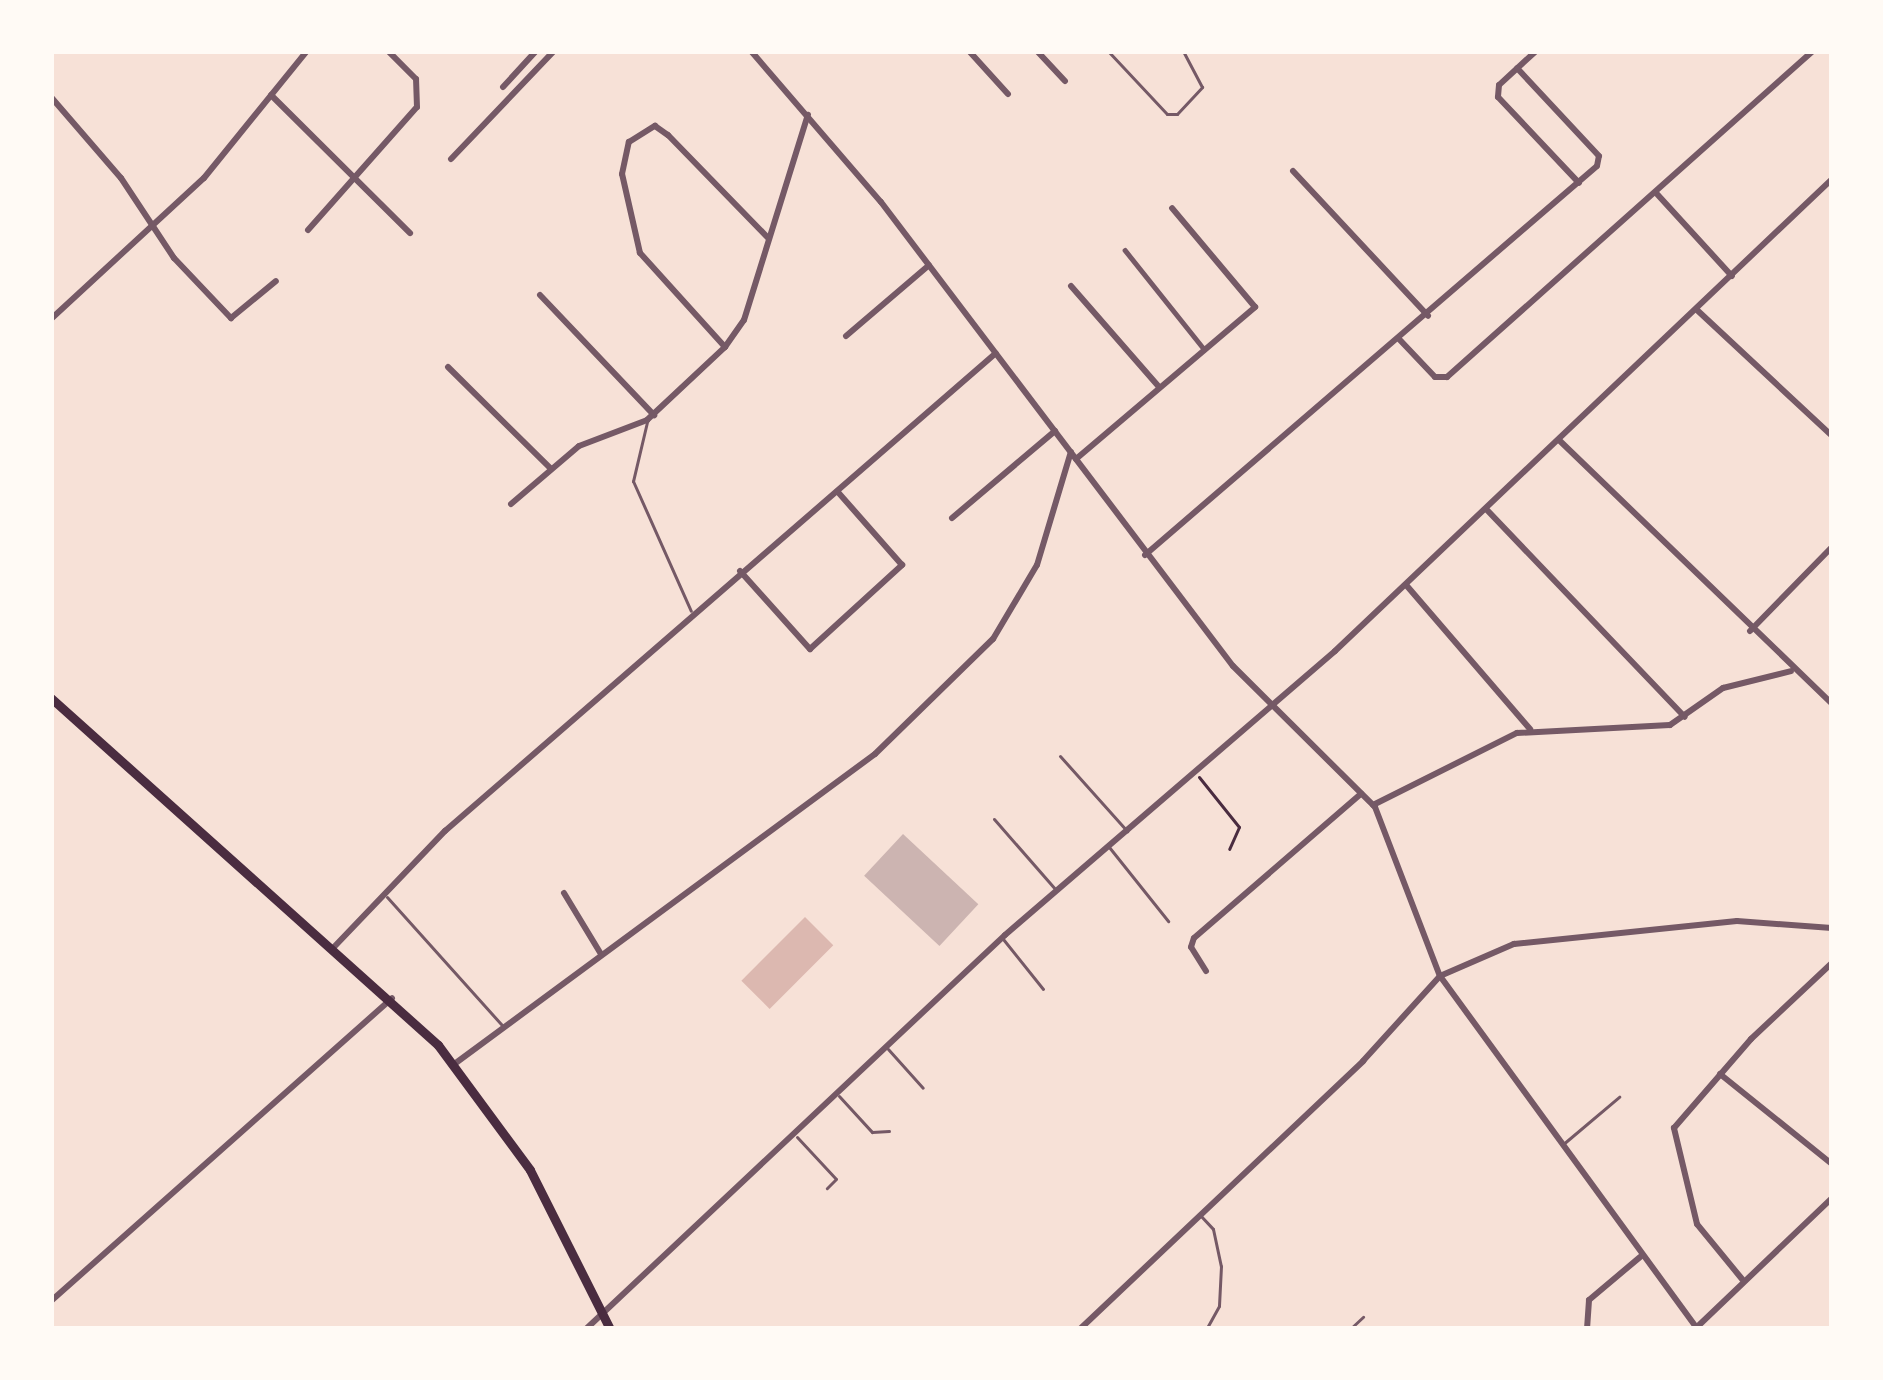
<!DOCTYPE html>
<style>
body{margin:0}
#map{position:relative;width:1883px;height:1380px;overflow:hidden;background:#f7e1d7;font-family:"Archivo Narrow",sans-serif}
div>[style]{position:absolute}
[style*='--x']{left:calc(var(--x)*1px);top:calc(var(--y)*1px);width:calc(var(--w)*1px);rotate:calc(var(--a)*1deg)}
.water>*{inset:0;background:#dcb8b0;transform-origin:0 0}
.building>*{inset:0;background:#ccb4b1;transform-origin:0 0}
.path>*{height:3px;margin:-1.5px;padding:0 1.5px;transform-origin:1.5px;border-radius:1.5px;background:#4a2c40}
.service>*{height:3px;margin:-1.5px;padding:0 1.5px;transform-origin:1.5px;border-radius:1.5px;background:#755966}
.pedestrian>*{height:4.5px;margin:-2.25px;padding:0 2.25px;transform-origin:2.25px;border-radius:2.25px;background:#755966}
.minor>*{height:6px;margin:-3px;padding:0 3px;transform-origin:3px;border-radius:3px;background:#755966}
.secondary>*{height:9px;margin:-4.5px;padding:0 4.5px;transform-origin:4.5px;border-radius:4.5px;background:#4a2c40}
span{translate:-50% -50%;white-space:nowrap;text-align:center;line-height:1.15;-webkit-text-stroke:9px #fffaf5;paint-order:stroke}
.frame{position:absolute;inset:0;border:54px solid #fffaf5;pointer-events:none}
</style>
<div id="map">
<div class="water">
<div style="left:805px;top:917px;width:40px;height:90px;rotate:45deg"></div>
</div>
<div class="building">
<div style="left:903px;top:834px;width:103px;height:57px;rotate:43deg"></div>
</div>
<div class="path">
<div style="--x:1199;--y:777;--w:64;--a:51.3"></div>
<div style="--x:1239;--y:827;--w:24;--a:114"></div>
</div>
<div class="service">
<div style="--x:1108;--y:51;--w:86;--a:46.9"></div>
<div style="--x:1167;--y:114;--w:10;--a:0"></div>
<div style="--x:1177;--y:114;--w:37;--a:-47"></div>
<div style="--x:1202;--y:87;--w:41;--a:-117.8"></div>
<div style="--x:647;--y:422;--w:61;--a:103.3"></div>
<div style="--x:633;--y:481;--w:142;--a:66"></div>
<div style="--x:1060;--y:756;--w:101;--a:48.2"></div>
<div style="--x:994;--y:819;--w:94;--a:48.9"></div>
<div style="--x:1109;--y:847;--w:95;--a:51.4"></div>
<div style="--x:387;--y:897;--w:172;--a:48.1"></div>
<div style="--x:1003;--y:939;--w:64;--a:51.3"></div>
<div style="--x:888;--y:1049;--w:52;--a:48.1"></div>
<div style="--x:839;--y:1096;--w:49;--a:47.5"></div>
<div style="--x:872;--y:1132;--w:17;--a:-3"></div>
<div style="--x:797;--y:1137;--w:57;--a:47.1"></div>
<div style="--x:836;--y:1179;--w:13;--a:135"></div>
<div style="--x:1562;--y:1145;--w:75;--a:-40.1"></div>
<div style="--x:1200;--y:1215;--w:19;--a:47"></div>
<div style="--x:1213;--y:1229;--w:38;--a:78"></div>
<div style="--x:1221;--y:1266;--w:40;--a:92.9"></div>
<div style="--x:1219;--y:1306;--w:26;--a:119"></div>
<div style="--x:1182;--y:1328;--w:2;--a:27"></div>
<div style="--x:1350;--y:1329;--w:18;--a:-43"></div>
</div>
<div class="pedestrian">
<div style="--x:1125;--y:250;--w:127;--a:51.4"></div>
</div>
<div class="minor">
<div style="--x:751;--y:51;--w:199;--a:49.3"></div>
<div style="--x:881;--y:202;--w:582;--a:52.82"></div>
<div style="--x:1233;--y:666;--w:200;--a:44.8"></div>
<div style="--x:1375;--y:807;--w:181;--a:69"></div>
<div style="--x:1440;--y:976;--w:437;--a:53.9"></div>
<div style="--x:969;--y:51;--w:58;--a:47.8"></div>
<div style="--x:1037;--y:51;--w:41;--a:47"></div>
<div style="--x:1536;--y:51;--w:50;--a:137.4"></div>
<div style="--x:1499;--y:85;--w:12;--a:95"></div>
<div style="--x:1498;--y:97;--w:118;--a:46.7"></div>
<div style="--x:503;--y:87;--w:49;--a:-47.5"></div>
<div style="--x:271;--y:95;--w:196;--a:44.8"></div>
<div style="--x:51;--y:97;--w:107;--a:49.2"></div>
<div style="--x:121;--y:178;--w:96;--a:56.5"></div>
<div style="--x:174;--y:258;--w:83;--a:46.5"></div>
<div style="--x:231;--y:318;--w:58;--a:-39.4"></div>
<div style="--x:451;--y:159;--w:149;--a:-46.4"></div>
<div style="--x:1293;--y:171;--w:198;--a:47"></div>
<div style="--x:1657;--y:194;--w:111;--a:47.6"></div>
<div style="--x:308;--y:230;--w:164;--a:-48.5"></div>
<div style="--x:417;--y:107;--w:28;--a:-92"></div>
<div style="--x:416;--y:79;--w:40;--a:-135"></div>
<div style="--x:1071;--y:286;--w:134;--a:48.9"></div>
<div style="--x:540;--y:295;--w:166;--a:46.5"></div>
<div style="--x:1697;--y:310;--w:185;--a:43"></div>
<div style="--x:51;--y:319;--w:208;--a:-42.7"></div>
<div style="--x:204;--y:178;--w:164;--a:-51"></div>
<div style="--x:846;--y:336;--w:109;--a:-40.5"></div>
<div style="--x:1399;--y:339;--w:52;--a:46.5"></div>
<div style="--x:1435;--y:377;--w:12;--a:0"></div>
<div style="--x:1447;--y:377;--w:490;--a:-41.7"></div>
<div style="--x:725;--y:347;--w:127;--a:-132.1"></div>
<div style="--x:640;--y:253;--w:81;--a:-102.8"></div>
<div style="--x:622;--y:174;--w:33;--a:-78"></div>
<div style="--x:629;--y:142;--w:31;--a:-32"></div>
<div style="--x:655;--y:126;--w:16;--a:35"></div>
<div style="--x:668;--y:135;--w:144;--a:45.8"></div>
<div style="--x:448;--y:367;--w:145;--a:44.7"></div>
<div style="--x:1560;--y:441;--w:378;--a:44"></div>
<div style="--x:1076;--y:459;--w:235;--a:-40.3"></div>
<div style="--x:1255;--y:307;--w:129;--a:-130"></div>
<div style="--x:511;--y:504;--w:89;--a:-40.5"></div>
<div style="--x:579;--y:446;--w:73;--a:-20.9"></div>
<div style="--x:647;--y:420;--w:107;--a:-43.1"></div>
<div style="--x:725;--y:347;--w:33;--a:-55"></div>
<div style="--x:744;--y:320;--w:215;--a:-72.7"></div>
<div style="--x:1487;--y:510;--w:286;--a:46.3"></div>
<div style="--x:952;--y:518;--w:135;--a:-40.2"></div>
<div style="--x:1145;--y:555;--w:596;--a:-40.72"></div>
<div style="--x:1597;--y:166;--w:10;--a:-79"></div>
<div style="--x:1599;--y:156;--w:120;--a:-133"></div>
<div style="--x:740;--y:571;--w:105;--a:48.1"></div>
<div style="--x:810;--y:649;--w:125;--a:-42.4"></div>
<div style="--x:902;--y:565;--w:98;--a:-131.3"></div>
<div style="--x:1407;--y:586;--w:189;--a:49.3"></div>
<div style="--x:1750;--y:631;--w:117;--a:-45.7"></div>
<div style="--x:1373;--y:805;--w:161;--a:-26.6"></div>
<div style="--x:1517;--y:733;--w:153;--a:-3"></div>
<div style="--x:1670;--y:725;--w:65;--a:-34.9"></div>
<div style="--x:1723;--y:688;--w:70;--a:-14"></div>
<div style="--x:564;--y:893;--w:71;--a:58.8"></div>
<div style="--x:334;--y:947;--w:161;--a:-46.3"></div>
<div style="--x:445;--y:831;--w:729;--a:-40.94"></div>
<div style="--x:1206;--y:971;--w:28;--a:-122"></div>
<div style="--x:1191;--y:947;--w:9;--a:-72"></div>
<div style="--x:1194;--y:938;--w:221;--a:-40.8"></div>
<div style="--x:453;--y:1065;--w:524;--a:-36.39"></div>
<div style="--x:875;--y:754;--w:165;--a:-44.3"></div>
<div style="--x:993;--y:639;--w:86;--a:-59.3"></div>
<div style="--x:1037;--y:565;--w:118;--a:-73.3"></div>
<div style="--x:1720;--y:1074;--w:144;--a:38.8"></div>
<div style="--x:1742;--y:1279;--w:71;--a:-129.3"></div>
<div style="--x:1697;--y:1224;--w:99;--a:-103.5"></div>
<div style="--x:1674;--y:1128;--w:118;--a:-49.1"></div>
<div style="--x:1751;--y:1039;--w:111;--a:-43.2"></div>
<div style="--x:51;--y:1301;--w:456;--a:-41.6"></div>
<div style="--x:1696;--y:1328;--w:188;--a:-43.7"></div>
<div style="--x:586;--y:1329;--w:575;--a:-43.24"></div>
<div style="--x:1005;--y:935;--w:435;--a:-40.7"></div>
<div style="--x:1335;--y:651;--w:685;--a:-43.52"></div>
<div style="--x:1080;--y:1329;--w:390;--a:-43.4"></div>
<div style="--x:1363;--y:1061;--w:115;--a:-47.8"></div>
<div style="--x:1440;--y:976;--w:81;--a:-23.4"></div>
<div style="--x:1514;--y:944;--w:224;--a:-5.9"></div>
<div style="--x:1737;--y:921;--w:95;--a:4.2"></div>
<div style="--x:1587;--y:1329;--w:29;--a:-86"></div>
<div style="--x:1589;--y:1300;--w:67;--a:-40.1"></div>
</div>
<div class="secondary">
<div style="--x:51;--y:698;--w:520;--a:41.88"></div>
<div style="--x:438;--y:1045;--w:155;--a:53.6"></div>
<div style="--x:530;--y:1170;--w:178;--a:63.3"></div>
</div>
<div class="frame"></div>
</div>
